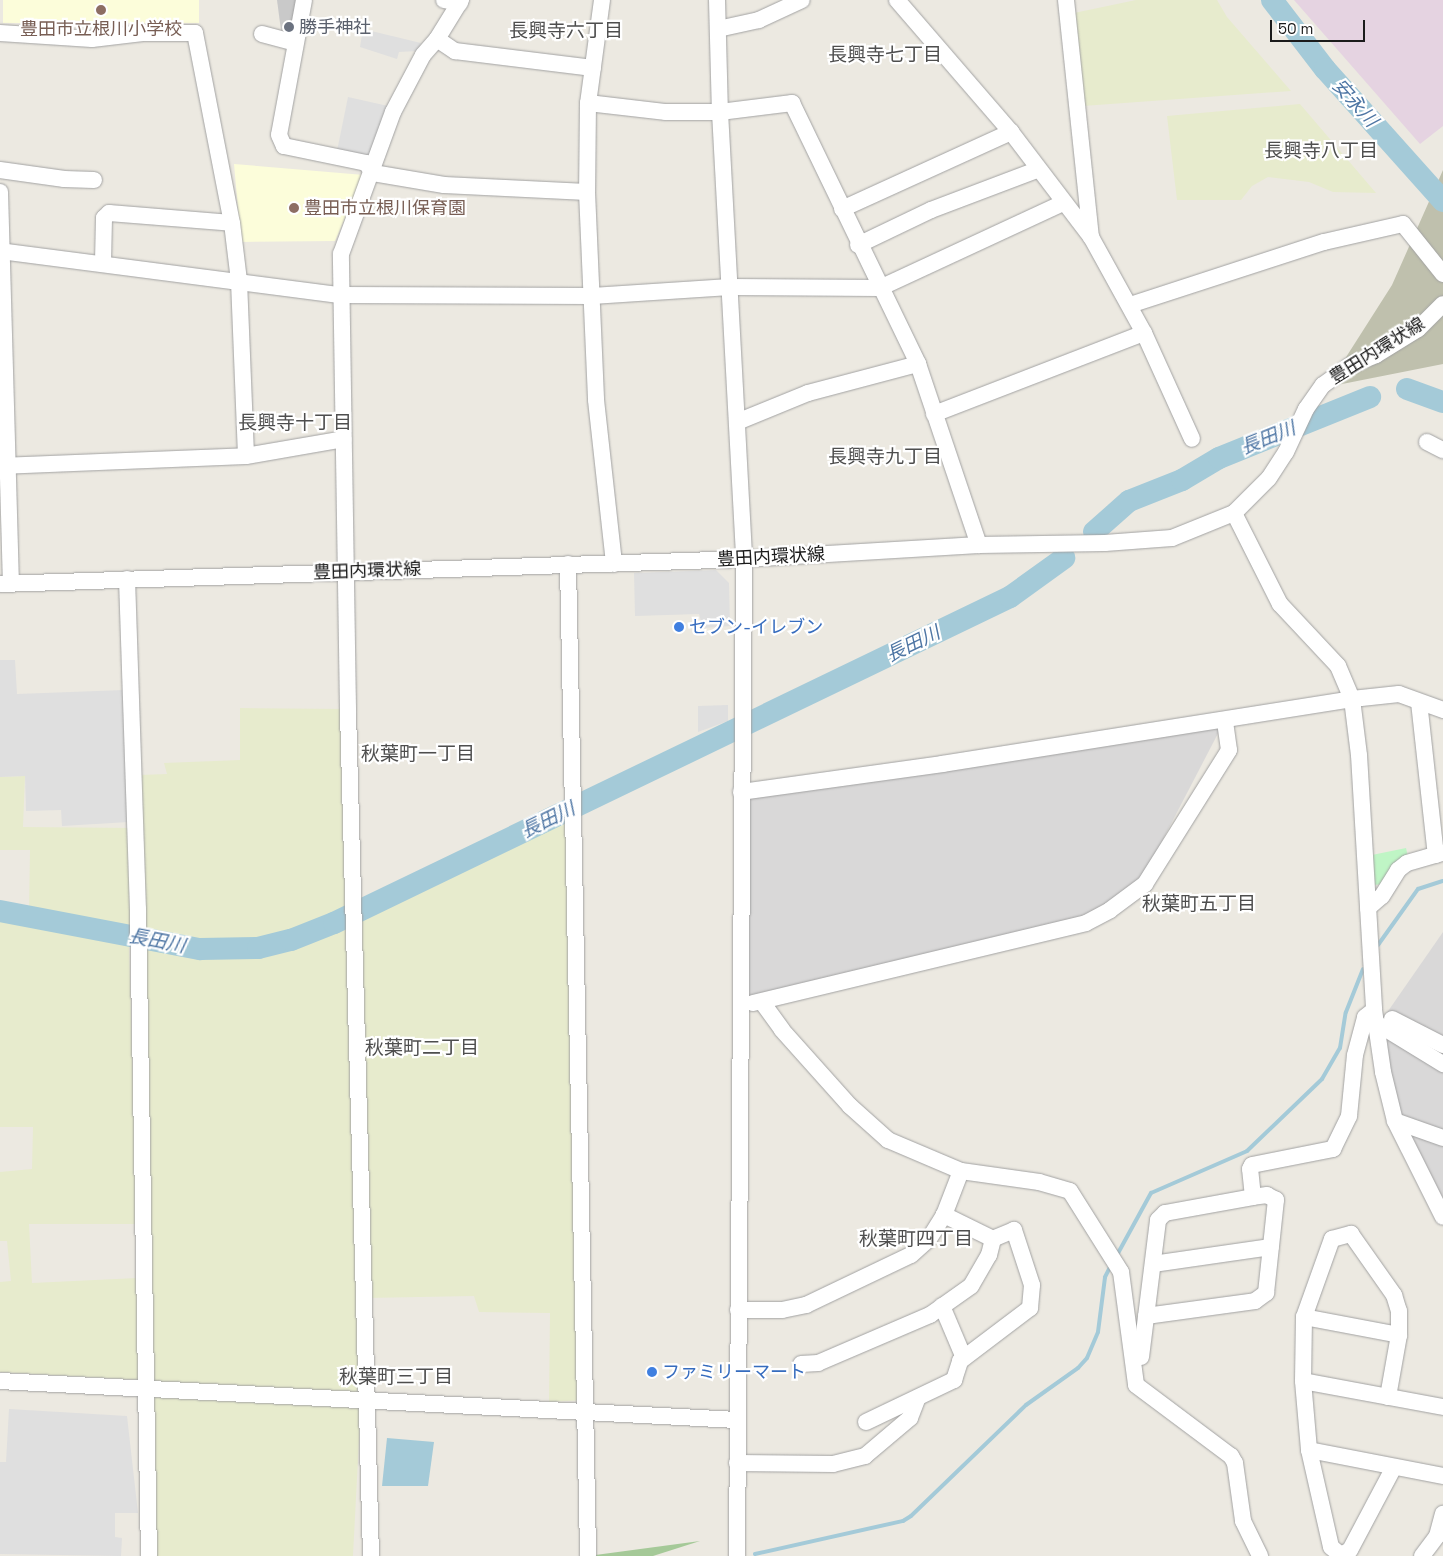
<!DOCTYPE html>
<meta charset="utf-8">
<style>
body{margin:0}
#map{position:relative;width:1443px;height:1556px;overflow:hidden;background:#ece9e1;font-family:"Space Grotesk","Noto Sans JP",sans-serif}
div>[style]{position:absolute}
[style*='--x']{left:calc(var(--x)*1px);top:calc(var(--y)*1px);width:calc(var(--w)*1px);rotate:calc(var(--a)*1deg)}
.residential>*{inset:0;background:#d9d8d8}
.industrial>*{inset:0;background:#e5d3e1}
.education>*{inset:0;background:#fcfdda;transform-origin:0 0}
.religious>*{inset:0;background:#c9c9c9}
.construction>*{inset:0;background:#bfc0ad}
.farmland>*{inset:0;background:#e7ebcd;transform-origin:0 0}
.forest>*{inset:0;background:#a5c998}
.park>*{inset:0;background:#bff5c5}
.parking>*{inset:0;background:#dfdfdf}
.water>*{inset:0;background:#a4cad8}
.stream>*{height:4px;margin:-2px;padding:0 2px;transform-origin:2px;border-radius:2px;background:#a4cad8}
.river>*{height:22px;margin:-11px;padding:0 11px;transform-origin:11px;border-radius:11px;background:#a4cad8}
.roads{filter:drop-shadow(0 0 1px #a2a2a2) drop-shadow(0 0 1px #a2a2a2)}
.minor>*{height:16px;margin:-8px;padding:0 8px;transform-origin:8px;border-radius:8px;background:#fff}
.dots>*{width:14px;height:14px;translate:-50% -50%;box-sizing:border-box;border:2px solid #fff;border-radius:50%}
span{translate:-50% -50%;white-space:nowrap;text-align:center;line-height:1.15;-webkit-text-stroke:4.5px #fff;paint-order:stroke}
.worship-label{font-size:18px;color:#5b616d}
.left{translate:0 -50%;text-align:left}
.education-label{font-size:18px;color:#785e54}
.street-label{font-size:18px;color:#1b1b1b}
.shop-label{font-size:18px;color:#366cbe}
.neighbourhood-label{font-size:19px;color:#4e4e4e}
.water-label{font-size:19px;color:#4e76a4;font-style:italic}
.scale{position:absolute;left:1270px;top:20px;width:95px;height:22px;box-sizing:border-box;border:2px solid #1b1b1b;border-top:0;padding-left:6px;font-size:15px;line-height:18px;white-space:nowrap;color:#1b1b1b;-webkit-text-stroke:4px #fff;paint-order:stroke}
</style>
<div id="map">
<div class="residential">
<div style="clip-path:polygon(1225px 720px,1134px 895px,1110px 910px,741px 1004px,741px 792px)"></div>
<div style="clip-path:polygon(1443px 932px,1443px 1217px,1395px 1121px,1377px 1027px)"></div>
</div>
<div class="industrial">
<div style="clip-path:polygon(1294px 0,1443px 0,1443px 126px,1420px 144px)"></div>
</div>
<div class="education">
<div style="left:3px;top:0;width:196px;height:23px"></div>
<div style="clip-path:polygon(234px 164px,364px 175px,335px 241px,241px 242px)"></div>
</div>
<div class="religious">
<div style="clip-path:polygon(277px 0,304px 0,295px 43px,282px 38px)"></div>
</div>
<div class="construction">
<div style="clip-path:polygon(1443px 170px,1443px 364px,1327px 387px,1392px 285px)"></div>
</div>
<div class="farmland">
<div style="clip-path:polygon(1136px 0,1217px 0,1227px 17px,1291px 91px,1083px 106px,1074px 13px)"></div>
<div style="clip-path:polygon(1300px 104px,1376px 193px,1333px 192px,1309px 182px,1268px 177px,1252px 186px,1241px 200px,1177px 200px,1167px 116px)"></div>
<div style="clip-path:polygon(240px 708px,348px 709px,354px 909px,287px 934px,234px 946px,145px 933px,140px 775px,167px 774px,164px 763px,240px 760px)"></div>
<div style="clip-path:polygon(25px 776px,23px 827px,134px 828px,138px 932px,29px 912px,30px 850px,0 850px,0 777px)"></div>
<div style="clip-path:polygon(572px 814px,585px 1400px,549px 1402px,550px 1313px,479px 1312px,474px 1296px,365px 1298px,359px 916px)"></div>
<div style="clip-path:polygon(0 920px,129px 944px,137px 1224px,29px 1224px,32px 1283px,137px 1278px,141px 1380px,0 1372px,0 1282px,11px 1281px,7px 1241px,0 1241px,0 1172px,32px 1169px,33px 1127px,0 1127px)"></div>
<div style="clip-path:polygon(350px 924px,364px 1395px,148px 1389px,144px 947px,242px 959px)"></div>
<div style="left:153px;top:1397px;width:208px;height:159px;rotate:3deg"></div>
</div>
<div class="forest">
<div style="clip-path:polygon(700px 1541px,653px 1556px,588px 1556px)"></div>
</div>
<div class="park">
<div style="clip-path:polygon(1406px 848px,1408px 857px,1383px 884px,1374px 885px,1372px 855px)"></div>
</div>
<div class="parking">
<div style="clip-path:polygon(363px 29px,421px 43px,418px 51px,399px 52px,397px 59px,360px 47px)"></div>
<div style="clip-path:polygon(348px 97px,388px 106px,370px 160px,337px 151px)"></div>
<div style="clip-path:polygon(716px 570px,729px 583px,730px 626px,703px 628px,699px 614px,635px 616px,634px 573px)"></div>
<div style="clip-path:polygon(0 660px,15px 660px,17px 694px,124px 690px,129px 822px,62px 826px,61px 810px,26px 811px,25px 776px,0 777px)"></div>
<div style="clip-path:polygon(728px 705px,728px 721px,698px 732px,698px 706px)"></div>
<div style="clip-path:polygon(9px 1409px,127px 1416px,138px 1513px,115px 1513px,115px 1537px,122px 1538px,121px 1556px,0 1554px,0 1462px,6px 1462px)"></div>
</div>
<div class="water">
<div style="clip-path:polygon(387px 1438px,434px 1442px,428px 1486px,382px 1486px)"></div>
</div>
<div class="stream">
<div style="--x:1378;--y:945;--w:69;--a:-54.5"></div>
<div style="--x:1418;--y:889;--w:26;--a:-18"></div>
<div style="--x:1117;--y:1255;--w:71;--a:-61.3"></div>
<div style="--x:1151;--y:1193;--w:105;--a:-23.6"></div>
<div style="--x:1247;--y:1151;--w:104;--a:-43.8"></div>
<div style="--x:1322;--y:1079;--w:36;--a:-60"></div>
<div style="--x:1340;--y:1048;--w:36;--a:-81"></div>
<div style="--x:1346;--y:1012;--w:46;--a:-68.4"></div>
<div style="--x:755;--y:1554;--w:152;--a:-12.6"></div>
<div style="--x:903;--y:1521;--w:9;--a:-32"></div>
<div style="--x:911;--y:1516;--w:160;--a:-44"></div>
<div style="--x:1026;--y:1405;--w:64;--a:-35.4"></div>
<div style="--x:1078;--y:1368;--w:13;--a:-48"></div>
<div style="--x:1087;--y:1358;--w:28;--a:-67"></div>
<div style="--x:1098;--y:1332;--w:55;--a:-82.7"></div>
<div style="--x:1105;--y:1277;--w:13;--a:-63"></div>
</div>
<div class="river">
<div style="--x:1272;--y:0;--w:87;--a:52.5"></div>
<div style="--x:1325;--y:69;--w:177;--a:48.2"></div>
<div style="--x:1407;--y:389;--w:38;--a:20"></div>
<div style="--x:1094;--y:532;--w:47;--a:-41.5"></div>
<div style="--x:1129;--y:501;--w:57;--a:-21.6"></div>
<div style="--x:1182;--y:480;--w:43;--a:-30.7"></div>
<div style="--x:1219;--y:458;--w:163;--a:-22"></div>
<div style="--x:0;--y:911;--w:204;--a:10.8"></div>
<div style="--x:200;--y:949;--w:58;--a:-1"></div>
<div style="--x:258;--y:948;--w:34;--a:-14"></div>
<div style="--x:291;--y:940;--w:46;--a:-21.6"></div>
<div style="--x:334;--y:923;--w:751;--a:-25.75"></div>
<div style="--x:1010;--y:597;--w:67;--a:-35.8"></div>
</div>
<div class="roads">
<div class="minor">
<div style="--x:304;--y:0;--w:137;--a:100.5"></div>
<div style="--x:279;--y:135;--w:12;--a:66"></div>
<div style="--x:284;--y:146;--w:84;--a:11.7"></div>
<div style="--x:366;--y:163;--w:12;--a:55"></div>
<div style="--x:373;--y:173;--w:72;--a:9.6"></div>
<div style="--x:444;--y:185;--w:143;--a:2.8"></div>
<div style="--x:444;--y:0;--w:16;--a:11"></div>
<div style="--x:602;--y:0;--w:104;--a:97.7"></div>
<div style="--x:588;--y:103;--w:89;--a:90.6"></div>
<div style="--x:587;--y:192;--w:208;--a:87.5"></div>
<div style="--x:596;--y:400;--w:165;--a:83.7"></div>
<div style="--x:717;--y:0;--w:112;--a:88.5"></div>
<div style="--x:720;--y:112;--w:448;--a:86.9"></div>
<div style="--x:744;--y:559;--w:997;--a:90.4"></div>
<div style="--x:897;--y:0;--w:174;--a:49.2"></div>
<div style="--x:1011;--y:132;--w:132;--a:52.7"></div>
<div style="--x:1091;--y:237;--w:110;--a:61.1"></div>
<div style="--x:1144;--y:333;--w:116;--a:65.6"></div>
<div style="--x:1066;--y:0;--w:238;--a:84"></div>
<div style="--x:718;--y:29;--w:42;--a:-12.4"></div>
<div style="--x:759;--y:20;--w:47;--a:-24.9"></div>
<div style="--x:0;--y:33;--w:92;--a:3.7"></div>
<div style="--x:92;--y:39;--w:51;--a:-6.7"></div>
<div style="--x:143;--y:33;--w:52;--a:0"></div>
<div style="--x:195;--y:33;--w:194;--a:79"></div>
<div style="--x:232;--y:223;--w:58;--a:83.1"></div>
<div style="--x:239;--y:281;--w:175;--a:87.7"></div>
<div style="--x:262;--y:34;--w:34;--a:15"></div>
<div style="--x:437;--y:39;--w:22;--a:34"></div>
<div style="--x:455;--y:51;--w:139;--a:7"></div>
<div style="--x:588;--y:103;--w:79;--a:6.6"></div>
<div style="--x:666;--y:112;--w:54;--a:0"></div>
<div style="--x:720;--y:112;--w:73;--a:-7.1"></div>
<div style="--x:792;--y:103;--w:290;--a:64.2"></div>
<div style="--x:918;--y:364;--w:191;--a:71.4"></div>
<div style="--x:0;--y:170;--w:65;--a:8"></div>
<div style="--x:64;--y:179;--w:30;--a:2"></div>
<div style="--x:0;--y:192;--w:391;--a:88.4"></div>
<div style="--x:842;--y:209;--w:186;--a:-24.5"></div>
<div style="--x:858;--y:245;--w:81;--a:-25.6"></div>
<div style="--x:931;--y:210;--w:113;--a:-20.7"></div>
<div style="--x:0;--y:251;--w:344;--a:7.4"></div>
<div style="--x:341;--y:295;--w:251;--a:0.2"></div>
<div style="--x:592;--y:296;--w:138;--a:-3.7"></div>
<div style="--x:730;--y:287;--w:150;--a:0.4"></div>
<div style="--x:880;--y:288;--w:202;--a:-24.9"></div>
<div style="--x:103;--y:262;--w:44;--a:-88.7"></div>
<div style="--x:104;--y:218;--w:7;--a:-45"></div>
<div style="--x:109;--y:213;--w:123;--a:4.6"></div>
<div style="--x:1130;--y:305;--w:204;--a:-18"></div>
<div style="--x:1324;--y:242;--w:81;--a:-12.8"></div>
<div style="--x:1403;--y:224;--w:64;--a:51.3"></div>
<div style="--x:934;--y:414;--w:225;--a:-21.1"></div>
<div style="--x:737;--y:422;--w:77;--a:-22.2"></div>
<div style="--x:808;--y:393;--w:114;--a:-14.8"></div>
<div style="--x:1427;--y:442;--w:18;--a:27"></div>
<div style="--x:0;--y:466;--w:246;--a:-2.3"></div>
<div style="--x:246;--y:456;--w:99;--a:-9.8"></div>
<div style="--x:1234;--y:513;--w:102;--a:63.2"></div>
<div style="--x:1280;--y:604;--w:85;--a:46.9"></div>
<div style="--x:1338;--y:666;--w:36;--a:67"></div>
<div style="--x:1352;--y:699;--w:56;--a:82.9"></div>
<div style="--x:1359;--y:755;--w:255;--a:86.6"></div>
<div style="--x:1374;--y:1010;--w:63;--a:81.7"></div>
<div style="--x:1383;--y:1072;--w:50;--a:76.2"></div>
<div style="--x:1395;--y:1121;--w:107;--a:63.4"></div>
<div style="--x:568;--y:564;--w:992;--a:88.84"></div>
<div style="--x:127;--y:579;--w:330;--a:88.1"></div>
<div style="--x:138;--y:909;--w:647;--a:89.03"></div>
<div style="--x:0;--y:584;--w:744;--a:-1.92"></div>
<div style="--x:744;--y:559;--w:235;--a:-3.4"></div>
<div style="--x:979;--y:545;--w:126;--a:-0.9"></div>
<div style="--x:1105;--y:543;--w:67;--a:-4.3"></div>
<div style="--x:1172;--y:538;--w:67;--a:-22"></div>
<div style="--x:1234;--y:513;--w:49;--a:-45"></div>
<div style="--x:1269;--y:478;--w:31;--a:-57"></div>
<div style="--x:1286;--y:452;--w:47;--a:-65.1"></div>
<div style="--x:1306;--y:409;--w:29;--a:-55"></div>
<div style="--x:1323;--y:385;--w:32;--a:-36"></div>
<div style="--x:1349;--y:366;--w:29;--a:-22"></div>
<div style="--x:1376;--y:355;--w:49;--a:-31.8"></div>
<div style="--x:1418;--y:329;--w:35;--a:-45"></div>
<div style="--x:1419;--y:702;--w:154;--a:83.7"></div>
<div style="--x:741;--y:792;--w:203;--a:-7.9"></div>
<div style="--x:942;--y:764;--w:415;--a:-9"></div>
<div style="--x:1352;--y:699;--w:47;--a:-6.1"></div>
<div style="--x:1399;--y:694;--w:47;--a:20"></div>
<div style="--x:1368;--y:908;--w:18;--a:-41"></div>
<div style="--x:1382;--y:896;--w:31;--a:-58"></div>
<div style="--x:1398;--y:870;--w:11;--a:-38"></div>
<div style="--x:1407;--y:863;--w:37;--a:-16"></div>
<div style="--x:762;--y:1002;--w:34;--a:54"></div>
<div style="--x:782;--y:1030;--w:102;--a:48.2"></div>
<div style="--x:850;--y:1106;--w:51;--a:41.8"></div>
<div style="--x:888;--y:1140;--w:79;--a:23"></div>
<div style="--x:961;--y:1171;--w:79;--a:8"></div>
<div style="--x:1039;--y:1182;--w:32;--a:16"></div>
<div style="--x:1070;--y:1191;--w:96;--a:57.8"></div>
<div style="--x:1121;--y:1272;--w:114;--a:82.4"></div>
<div style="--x:1136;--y:1385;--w:119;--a:36.8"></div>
<div style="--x:1231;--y:1456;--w:8;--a:60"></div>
<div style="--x:1235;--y:1463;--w:59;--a:82.1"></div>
<div style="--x:1243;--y:1521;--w:39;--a:64"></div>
<div style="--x:753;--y:1003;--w:342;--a:-13.5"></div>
<div style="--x:1086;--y:923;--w:27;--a:-28"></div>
<div style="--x:1110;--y:910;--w:44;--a:-36.6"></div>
<div style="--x:1145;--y:884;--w:158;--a:-57.9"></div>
<div style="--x:1229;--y:750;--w:30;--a:-98"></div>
<div style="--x:1392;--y:1019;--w:57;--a:27"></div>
<div style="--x:1376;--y:1023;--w:79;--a:31.5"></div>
<div style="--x:1395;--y:1121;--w:51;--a:19.5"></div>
<div style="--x:1153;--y:1264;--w:119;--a:-8.2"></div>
<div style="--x:942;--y:1306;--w:56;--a:67.1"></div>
<div style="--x:738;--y:1310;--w:44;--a:0"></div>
<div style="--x:782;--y:1310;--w:25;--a:-12"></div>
<div style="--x:806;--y:1305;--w:116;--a:-25.5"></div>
<div style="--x:911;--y:1255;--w:24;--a:-42"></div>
<div style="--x:929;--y:1239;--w:28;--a:-58"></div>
<div style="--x:944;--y:1215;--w:47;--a:-68.9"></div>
<div style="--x:1146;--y:1316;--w:110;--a:-7.8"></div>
<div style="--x:1255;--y:1301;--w:14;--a:-36"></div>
<div style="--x:1266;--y:1293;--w:94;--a:-83.9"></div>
<div style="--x:1276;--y:1200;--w:10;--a:-151"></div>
<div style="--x:1267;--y:1195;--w:14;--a:172"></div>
<div style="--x:1253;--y:1197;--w:28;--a:-96"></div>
<div style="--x:1250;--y:1169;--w:4;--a:-63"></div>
<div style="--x:1252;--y:1165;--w:83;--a:-11.2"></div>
<div style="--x:1333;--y:1149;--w:37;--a:-64"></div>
<div style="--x:1349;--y:1116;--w:61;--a:-84.4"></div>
<div style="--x:1355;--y:1055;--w:39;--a:-75"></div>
<div style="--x:1365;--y:1017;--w:11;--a:-38"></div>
<div style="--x:1304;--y:1317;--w:97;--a:10.7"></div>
<div style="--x:1141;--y:1357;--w:138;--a:-82.9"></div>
<div style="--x:1158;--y:1220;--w:10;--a:-45"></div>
<div style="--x:1165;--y:1213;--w:89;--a:-10.3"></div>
<div style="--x:801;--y:1364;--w:17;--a:-3"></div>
<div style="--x:818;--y:1363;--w:122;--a:-23.2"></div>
<div style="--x:930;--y:1315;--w:50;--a:-35.3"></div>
<div style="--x:971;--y:1286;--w:36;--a:-60"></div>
<div style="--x:989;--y:1255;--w:16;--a:-76"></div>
<div style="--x:0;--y:1381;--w:737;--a:3.03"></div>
<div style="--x:1303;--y:1381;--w:64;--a:-89.1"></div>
<div style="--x:1304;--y:1317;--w:83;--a:-70.3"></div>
<div style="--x:1332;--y:1239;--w:20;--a:-15"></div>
<div style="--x:1351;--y:1234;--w:75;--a:54.8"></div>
<div style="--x:1394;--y:1295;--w:17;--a:73"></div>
<div style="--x:1399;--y:1311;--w:24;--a:90"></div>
<div style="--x:1399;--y:1335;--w:63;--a:100.1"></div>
<div style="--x:1443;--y:1407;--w:142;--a:-169.5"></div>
<div style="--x:1303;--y:1381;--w:69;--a:85"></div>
<div style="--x:1309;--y:1450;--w:136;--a:11"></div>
<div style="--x:866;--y:1422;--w:98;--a:-25.5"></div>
<div style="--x:954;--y:1380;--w:20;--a:-72"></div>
<div style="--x:960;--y:1361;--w:88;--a:-37.1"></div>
<div style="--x:1030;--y:1308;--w:23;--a:-85"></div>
<div style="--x:1032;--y:1285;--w:58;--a:-108.1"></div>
<div style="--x:1014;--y:1230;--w:23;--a:157"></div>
<div style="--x:993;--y:1239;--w:55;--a:-153.9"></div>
<div style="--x:1309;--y:1450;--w:99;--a:77.2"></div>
<div style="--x:1331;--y:1547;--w:13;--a:39"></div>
<div style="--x:1341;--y:1555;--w:10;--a:-29"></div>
<div style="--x:1350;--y:1550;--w:94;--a:-62.1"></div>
<div style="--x:737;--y:1463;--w:96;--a:0.6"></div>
<div style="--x:833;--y:1464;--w:33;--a:-14"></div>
<div style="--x:865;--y:1456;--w:59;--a:-40.2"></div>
<div style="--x:910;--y:1418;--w:22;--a:-69"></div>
<div style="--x:371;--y:1556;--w:847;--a:-91.56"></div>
<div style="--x:348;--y:709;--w:455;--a:-90.9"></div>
<div style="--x:341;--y:254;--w:151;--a:-69.9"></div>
<div style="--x:393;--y:112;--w:64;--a:-62.2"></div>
<div style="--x:423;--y:55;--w:21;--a:-49"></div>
<div style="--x:437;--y:39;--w:46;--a:-58.4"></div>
<div style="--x:1422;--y:1556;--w:25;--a:-53"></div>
<div style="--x:1437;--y:1536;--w:23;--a:-75"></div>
</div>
</div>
<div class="dots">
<div style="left:101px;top:10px;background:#8d6e63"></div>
<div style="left:289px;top:27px;background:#6b7280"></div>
<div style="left:294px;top:208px;background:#8d6e63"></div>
<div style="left:679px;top:627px;background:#3f7fe0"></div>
<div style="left:652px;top:1372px;background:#3f7fe0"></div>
</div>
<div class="worship-label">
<span class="left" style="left:299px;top:27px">勝手神社</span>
</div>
<div class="education-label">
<span style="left:101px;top:29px">豊田市立根川小学校</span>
<span class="left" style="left:304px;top:208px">豊田市立根川保育園</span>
</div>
<div class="street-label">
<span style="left:1377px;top:351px;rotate:-32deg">豊田内環状線</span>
<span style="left:771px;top:557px;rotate:-3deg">豊田内環状線</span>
<span style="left:367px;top:571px;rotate:-2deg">豊田内環状線</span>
</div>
<div class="shop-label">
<span class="left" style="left:689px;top:627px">セブン-イレブン</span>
<span class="left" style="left:662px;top:1372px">ファミリーマート</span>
</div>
<div class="neighbourhood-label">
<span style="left:566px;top:31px">長興寺六丁目</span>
<span style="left:885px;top:55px">長興寺七丁目</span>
<span style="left:1321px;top:151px">長興寺八丁目</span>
<span style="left:295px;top:423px">長興寺十丁目</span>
<span style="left:885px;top:457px">長興寺九丁目</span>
<span style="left:418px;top:754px">秋葉町一丁目</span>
<span style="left:1199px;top:904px">秋葉町五丁目</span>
<span style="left:422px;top:1048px">秋葉町二丁目</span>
<span style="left:916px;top:1239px">秋葉町四丁目</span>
<span style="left:396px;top:1377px">秋葉町三丁目</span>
</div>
<div class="water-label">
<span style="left:1355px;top:103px;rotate:48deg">安永川</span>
<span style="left:1268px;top:438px;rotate:-22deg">長田川</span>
<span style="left:913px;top:644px;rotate:-26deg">長田川</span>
<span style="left:548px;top:820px;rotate:-26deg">長田川</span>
<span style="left:157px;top:941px;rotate:11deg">長田川</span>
</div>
<div class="scale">50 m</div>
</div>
